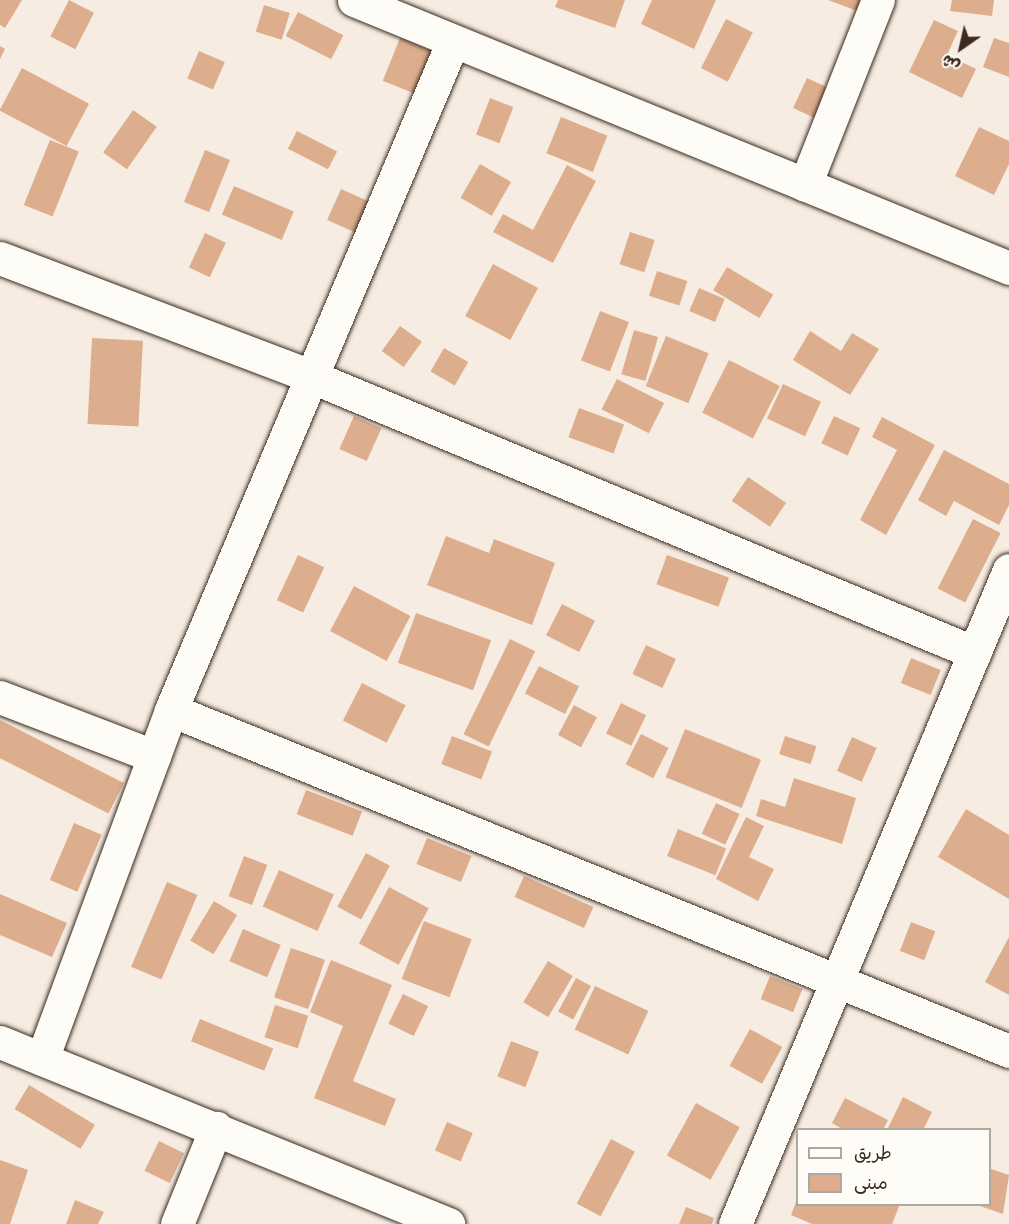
<!DOCTYPE html>
<meta charset="utf-8">
<style>
body{margin:0}
#map{position:relative;width:1009px;height:1224px;overflow:hidden;background:#f7ece2;font-family:Sriracha,"Playpen Sans Arabic",sans-serif}
div>[style]{position:absolute}
[style*='--x']{left:calc(var(--x)*1px);top:calc(var(--y)*1px);width:calc(var(--w)*1px);rotate:calc(var(--a)*1deg)}
.building>*{inset:0;background:#ddae8e;transform-origin:0 0}
.roads{filter:drop-shadow(0 0 2px #3b2a1e) drop-shadow(0 0 2px #3b2a1e)}
.street>*{height:33px;margin:-16.5px;padding:0 16.5px;transform-origin:16.5px;border-radius:16.5px;background:#fdfcf7}
span{translate:-50% -50%;white-space:nowrap;text-align:center;line-height:1.15;-webkit-text-stroke:4.5px #fdfcf7;paint-order:stroke}
.legend{position:absolute;left:796px;top:1128px;width:195px;height:78px;box-sizing:border-box;background:#fdfcf7;border:2px solid #afa8a0;margin:0;padding:8px 10px;list-style:none;font-size:18px;color:#3b2a1e}
.legend li{display:flex;align-items:center;gap:12px;height:30px}
.legend b{width:30px;border:2px solid #afa8a0}
.north{position:absolute;left:931px;top:18px;width:60px;height:60px;-webkit-text-stroke:4px #fdfcf7;paint-order:stroke;rotate:214deg;font-size:16px;font-weight:700;line-height:24px;text-align:center;color:#3b2a1e}
.north::after{content:'';display:block;margin:auto;width:21px;height:27px;background:#3b2a1e;clip-path:polygon(50% 0,100% 100%,50% 72%,0 100%)}
</style>
<div id="map">
<div class="building">
<div style="clip-path:polygon(0 0,22px 0,5px 28px,0 25px)"></div>
<div style="left:69px;top:0;width:28px;height:41px;rotate:27deg"></div>
<div style="clip-path:polygon(558px 0,625px 0,615px 28px,555px 7px)"></div>
<div style="clip-path:polygon(652px 0,716px 0,694px 49px,641px 24px)"></div>
<div style="clip-path:polygon(828px 0,864px 0,860px 12px)"></div>
<div style="clip-path:polygon(952px 0,994px 0,992px 16px,950px 11px)"></div>
<div style="left:264px;top:5px;width:27px;height:28px;rotate:17deg"></div>
<div style="left:298px;top:12px;width:51px;height:27px;rotate:27deg"></div>
<div style="left:726px;top:19px;width:30px;height:55px;rotate:27deg"></div>
<div style="clip-path:polygon(934px 20px,958px 31px,947px 55px,976px 69px,962px 98px,909px 72px)"></div>
<div style="left:400px;top:38px;width:45px;height:46px;rotate:22deg"></div>
<div style="clip-path:polygon(994px 38px,1009px 43px,1009px 77px,983px 67px)"></div>
<div style="clip-path:polygon(0 46px,5px 49px,0 59px)"></div>
<div style="left:199px;top:51px;width:28px;height:30px;rotate:23deg"></div>
<div style="left:22px;top:68px;width:76px;height:48px;rotate:28deg"></div>
<div style="left:807px;top:78px;width:26px;height:33px;rotate:25deg"></div>
<div style="left:490px;top:98px;width:25px;height:39px;rotate:21deg"></div>
<div style="left:133px;top:110px;width:29px;height:52px;rotate:35deg"></div>
<div style="left:561px;top:117px;width:50px;height:39px;rotate:22deg"></div>
<div style="clip-path:polygon(979px 127px,1009px 141px,1009px 164px,994px 195px,955px 176px)"></div>
<div style="left:297px;top:131px;width:45px;height:20px;rotate:27deg"></div>
<div style="left:50px;top:140px;width:31px;height:70px;rotate:22deg"></div>
<div style="left:205px;top:150px;width:27px;height:56px;rotate:22deg"></div>
<div style="left:480px;top:164px;width:36px;height:39px;rotate:30deg"></div>
<div style="clip-path:polygon(567px 165px,596px 181px,553px 263px,493px 232px,503px 214px,533px 230px)"></div>
<div style="left:234px;top:186px;width:65px;height:31px;rotate:23deg"></div>
<div style="left:341px;top:189px;width:35px;height:34px;rotate:24deg"></div>
<div style="left:630px;top:232px;width:26px;height:34px;rotate:18deg"></div>
<div style="left:205px;top:233px;width:23px;height:38px;rotate:25deg"></div>
<div style="left:493px;top:264px;width:51px;height:59px;rotate:28deg"></div>
<div style="left:727px;top:267px;width:54px;height:27px;rotate:31deg"></div>
<div style="left:657px;top:271px;width:32px;height:26px;rotate:18deg"></div>
<div style="left:699px;top:288px;width:28px;height:25px;rotate:23deg"></div>
<div style="left:600px;top:311px;width:31px;height:53px;rotate:21deg"></div>
<div style="left:400px;top:326px;width:27px;height:31px;rotate:36deg"></div>
<div style="left:634px;top:330px;width:25px;height:46px;rotate:16deg"></div>
<div style="clip-path:polygon(810px 331px,841px 351px,852px 333px,879px 349px,850px 395px,793px 360px)"></div>
<div style="left:666px;top:336px;width:46px;height:54px;rotate:22deg"></div>
<div style="left:92px;top:338px;width:51px;height:86px;rotate:3deg"></div>
<div style="left:444px;top:348px;width:28px;height:27px;rotate:30deg"></div>
<div style="left:729px;top:360px;width:57px;height:59px;rotate:27deg"></div>
<div style="left:617px;top:379px;width:53px;height:34px;rotate:27deg"></div>
<div style="left:783px;top:384px;width:42px;height:38px;rotate:25deg"></div>
<div style="left:579px;top:408px;width:48px;height:31px;rotate:20deg"></div>
<div style="left:354px;top:416px;width:30px;height:36px;rotate:24deg"></div>
<div style="left:834px;top:416px;width:29px;height:30px;rotate:25deg"></div>
<div style="clip-path:polygon(882px 417px,935px 445px,886px 535px,860px 520px,897px 450px,872px 437px)"></div>
<div style="clip-path:polygon(944px 450px,1009px 484px,1009px 505px,999px 525px,954px 501px,946px 516px,918px 500px)"></div>
<div style="left:748px;top:477px;width:46px;height:29px;rotate:34deg"></div>
<div style="left:973px;top:519px;width:31px;height:78px;rotate:27deg"></div>
<div style="clip-path:polygon(446px 536px,489px 553px,494px 539px,555px 563px,532px 625px,427px 585px)"></div>
<div style="left:298px;top:555px;width:29px;height:50px;rotate:25deg"></div>
<div style="left:667px;top:555px;width:66px;height:31px;rotate:20deg"></div>
<div style="left:354px;top:586px;width:64px;height:51px;rotate:28deg"></div>
<div style="left:562px;top:604px;width:37px;height:35px;rotate:27deg"></div>
<div style="left:416px;top:613px;width:80px;height:53px;rotate:20deg"></div>
<div style="left:510px;top:639px;width:28px;height:106px;rotate:26deg"></div>
<div style="left:646px;top:645px;width:33px;height:32px;rotate:25deg"></div>
<div style="left:911px;top:658px;width:32px;height:27px;rotate:22deg"></div>
<div style="left:539px;top:666px;width:45px;height:31px;rotate:27deg"></div>
<div style="left:362px;top:683px;width:49px;height:42px;rotate:27deg"></div>
<div style="left:621px;top:703px;width:28px;height:34px;rotate:26deg"></div>
<div style="left:574px;top:705px;width:26px;height:34px;rotate:28deg"></div>
<div style="left:0;top:720px;width:139px;height:34px;rotate:27deg"></div>
<div style="left:685px;top:729px;width:82px;height:52px;rotate:22deg"></div>
<div style="left:641px;top:734px;width:31px;height:34px;rotate:27deg"></div>
<div style="left:452px;top:736px;width:43px;height:30px;rotate:21deg"></div>
<div style="left:785px;top:736px;width:33px;height:19px;rotate:18deg"></div>
<div style="left:852px;top:737px;width:27px;height:37px;rotate:24deg"></div>
<div style="clip-path:polygon(794px 778px,856px 798px,842px 844px,756px 816px,761px 799px,785px 807px)"></div>
<div style="left:306px;top:790px;width:60px;height:26px;rotate:21deg"></div>
<div style="left:716px;top:803px;width:26px;height:34px;rotate:25deg"></div>
<div style="clip-path:polygon(966px 809px,1009px 835px,1009px 899px,938px 857px)"></div>
<div style="clip-path:polygon(746px 817px,764px 826px,749px 857px,774px 869px,758px 901px,716px 879px)"></div>
<div style="left:74px;top:823px;width:30px;height:62px;rotate:23deg"></div>
<div style="left:678px;top:829px;width:52px;height:29px;rotate:22deg"></div>
<div style="left:427px;top:838px;width:48px;height:28px;rotate:22deg"></div>
<div style="left:366px;top:853px;width:27px;height:61px;rotate:28deg"></div>
<div style="left:244px;top:856px;width:25px;height:43px;rotate:21deg"></div>
<div style="left:279px;top:870px;width:60px;height:40px;rotate:24deg"></div>
<div style="left:524px;top:876px;width:76px;height:23px;rotate:24deg"></div>
<div style="left:167px;top:882px;width:33px;height:92px;rotate:23deg"></div>
<div style="left:389px;top:887px;width:45px;height:64px;rotate:28deg"></div>
<div style="clip-path:polygon(0 894px,67px 923px,52px 957px,0 935px)"></div>
<div style="left:214px;top:901px;width:27px;height:46px;rotate:31deg"></div>
<div style="left:424px;top:921px;width:51px;height:62px;rotate:21deg"></div>
<div style="left:911px;top:922px;width:26px;height:31px;rotate:21deg"></div>
<div style="left:243px;top:929px;width:41px;height:35px;rotate:23deg"></div>
<div style="clip-path:polygon(1009px 937px,1009px 995px,985px 982px)"></div>
<div style="left:291px;top:948px;width:36px;height:52px;rotate:19deg"></div>
<div style="clip-path:polygon(331px 960px,392px 985px,353px 1081px,396px 1099px,385px 1126px,314px 1098px,343px 1026px,310px 1012px)"></div>
<div style="left:548px;top:961px;width:29px;height:48px;rotate:31deg"></div>
<div style="left:770px;top:976px;width:35px;height:25px;rotate:22deg"></div>
<div style="left:576px;top:978px;width:17px;height:38px;rotate:28deg"></div>
<div style="left:595px;top:986px;width:59px;height:48px;rotate:25deg"></div>
<div style="left:403px;top:994px;width:28px;height:33px;rotate:26deg"></div>
<div style="left:275px;top:1005px;width:35px;height:34px;rotate:18deg"></div>
<div style="left:200px;top:1019px;width:79px;height:24px;rotate:22deg"></div>
<div style="left:750px;top:1029px;width:37px;height:42px;rotate:29deg"></div>
<div style="left:511px;top:1041px;width:30px;height:38px;rotate:21deg"></div>
<div style="left:29px;top:1085px;width:77px;height:28px;rotate:31deg"></div>
<div style="clip-path:polygon(903px 1097px,932px 1112px,923px 1130px,887px 1130px)"></div>
<div style="clip-path:polygon(845px 1098px,888px 1120px,883px 1130px,844px 1130px,832px 1123px)"></div>
<div style="left:696px;top:1103px;width:50px;height:60px;rotate:29deg"></div>
<div style="left:447px;top:1122px;width:28px;height:31px;rotate:23deg"></div>
<div style="left:611px;top:1139px;width:27px;height:73px;rotate:28deg"></div>
<div style="left:159px;top:1141px;width:28px;height:33px;rotate:26deg"></div>
<div style="clip-path:polygon(0 1160px,28px 1170px,10px 1224px,0 1224px)"></div>
<div style="clip-path:polygon(991px 1169px,1009px 1175px,1003px 1214px,977px 1205px,990px 1204px)"></div>
<div style="clip-path:polygon(797px 1199px,798px 1204px,900px 1204px,892px 1224px,812px 1224px,791px 1215px)"></div>
<div style="clip-path:polygon(75px 1200px,104px 1212px,98px 1224px,66px 1224px)"></div>
<div style="clip-path:polygon(686px 1207px,714px 1218px,712px 1224px,679px 1224px)"></div>
</div>
<div class="roads">
<div class="street">
<div style="--x:354;--y:0;--w:708;--a:22.25"></div>
<div style="--x:805;--y:185;--w:199;--a:-68.5"></div>
<div style="--x:0;--y:258;--w:332;--a:20.8"></div>
<div style="--x:310;--y:376;--w:720;--a:22.61"></div>
<div style="--x:0;--y:697;--w:165;--a:21"></div>
<div style="--x:171;--y:710;--w:905;--a:22.14"></div>
<div style="--x:0;--y:1042;--w:484;--a:22.1"></div>
<div style="--x:42;--y:1059;--w:372;--a:-69.7"></div>
<div style="--x:171;--y:710;--w:726;--a:-67.14"></div>
<div style="--x:177;--y:1224;--w:104;--a:-67.9"></div>
<div style="--x:735;--y:1224;--w:709;--a:-67.27"></div>
</div>
</div>
<ul class="legend">
<li><b style="height:8px;background:#fdfcf7"></b>طريق</li>
<li><b style="height:16px;background:#ddae8e"></b>مبنى</li>
</ul>
<div class="north">ش</div>
</div>
